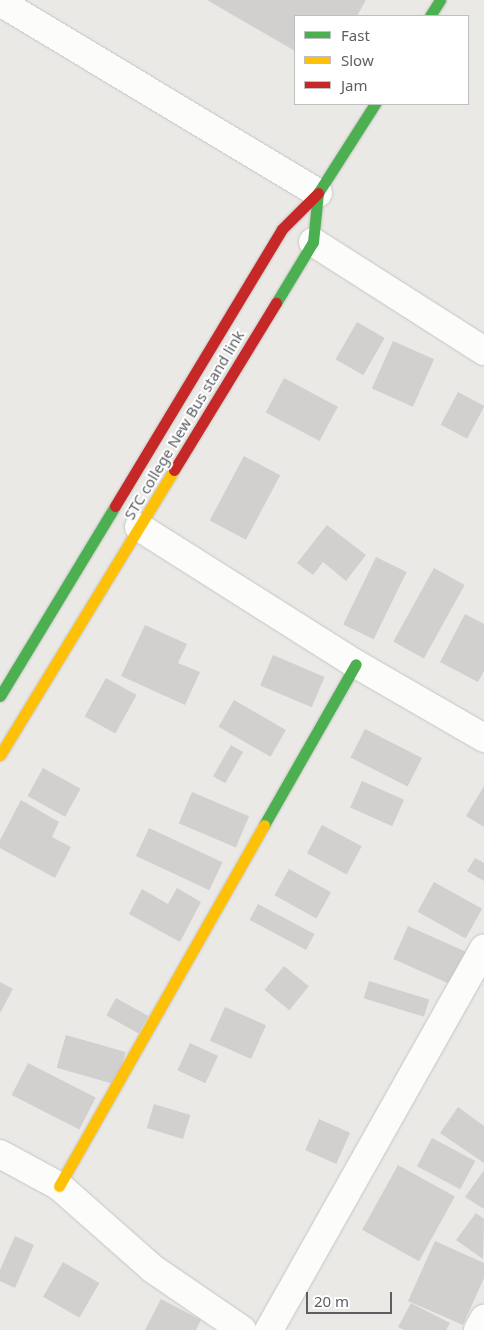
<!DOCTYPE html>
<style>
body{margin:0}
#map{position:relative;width:484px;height:1330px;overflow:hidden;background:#eae9e6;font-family:"Noto Sans",sans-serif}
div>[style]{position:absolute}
.building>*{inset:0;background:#d1d0ce;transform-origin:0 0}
.roads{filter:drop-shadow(0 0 1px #c5c5c5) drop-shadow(0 0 1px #c5c5c5)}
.street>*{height:28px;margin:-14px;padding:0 14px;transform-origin:14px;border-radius:14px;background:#fcfcfb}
.fast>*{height:11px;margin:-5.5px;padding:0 5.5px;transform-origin:5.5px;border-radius:5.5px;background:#4caf50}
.slow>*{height:11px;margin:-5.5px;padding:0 5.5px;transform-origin:5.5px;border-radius:5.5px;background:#ffc107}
.jam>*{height:11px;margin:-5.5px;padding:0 5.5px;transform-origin:5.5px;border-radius:5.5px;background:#c62828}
span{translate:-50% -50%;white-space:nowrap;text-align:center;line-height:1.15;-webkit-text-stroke:4px #fff;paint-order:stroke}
.street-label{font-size:15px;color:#5c5f62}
.legend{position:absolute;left:294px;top:15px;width:175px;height:90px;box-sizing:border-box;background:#fff;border:1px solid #bebfc0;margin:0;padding:6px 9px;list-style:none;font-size:15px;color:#5c5f62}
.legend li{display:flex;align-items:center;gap:10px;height:25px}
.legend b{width:25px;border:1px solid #bebfc0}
.scale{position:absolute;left:306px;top:1292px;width:86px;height:22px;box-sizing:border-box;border:2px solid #5c5f62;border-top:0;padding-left:6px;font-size:15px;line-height:18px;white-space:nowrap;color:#5c5f62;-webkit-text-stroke:4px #fff;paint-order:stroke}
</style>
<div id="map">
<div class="building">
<div style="clip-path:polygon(207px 0,366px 0,357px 16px,295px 16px,295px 51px)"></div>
<div style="left:357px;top:322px;width:32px;height:43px;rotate:30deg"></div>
<div style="left:393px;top:341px;width:45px;height:52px;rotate:24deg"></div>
<div style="left:284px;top:378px;width:61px;height:39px;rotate:28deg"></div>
<div style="left:458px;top:392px;width:30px;height:37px;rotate:28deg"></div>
<div style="left:244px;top:456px;width:41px;height:73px;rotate:28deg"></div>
<div style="clip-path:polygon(327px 525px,366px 555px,346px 581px,323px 562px,313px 575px,297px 563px)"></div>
<div style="left:376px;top:557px;width:34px;height:75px;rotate:26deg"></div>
<div style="left:434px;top:568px;width:35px;height:84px;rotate:29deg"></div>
<div style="clip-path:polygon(465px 614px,484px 624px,484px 671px,478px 682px,440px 662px)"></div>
<div style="clip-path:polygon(145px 625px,187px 644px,178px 663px,200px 672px,185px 705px,121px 676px)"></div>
<div style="left:273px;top:655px;width:56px;height:33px;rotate:23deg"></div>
<div style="left:106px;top:678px;width:35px;height:44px;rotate:29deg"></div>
<div style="left:234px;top:700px;width:60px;height:31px;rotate:30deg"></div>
<div style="left:365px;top:729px;width:64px;height:32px;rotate:27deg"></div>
<div style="left:231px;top:745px;width:14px;height:36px;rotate:30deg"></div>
<div style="left:43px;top:768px;width:43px;height:32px;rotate:29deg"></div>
<div style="left:362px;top:781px;width:46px;height:29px;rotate:24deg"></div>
<div style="clip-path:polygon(484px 786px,484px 827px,466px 816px)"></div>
<div style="left:192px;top:792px;width:62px;height:34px;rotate:23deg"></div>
<div style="clip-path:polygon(21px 800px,59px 822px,52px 837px,71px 847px,55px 878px,0 848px,0 840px)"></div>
<div style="left:322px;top:825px;width:45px;height:32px;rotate:28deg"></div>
<div style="left:149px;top:828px;width:81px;height:31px;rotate:25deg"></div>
<div style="clip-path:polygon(475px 858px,484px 863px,484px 881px,467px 871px)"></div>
<div style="left:289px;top:869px;width:48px;height:30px;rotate:29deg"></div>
<div style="left:434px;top:882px;width:55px;height:34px;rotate:29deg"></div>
<div style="clip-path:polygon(177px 888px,201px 902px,180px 942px,129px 914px,142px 889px,168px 904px)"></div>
<div style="left:258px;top:904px;width:64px;height:18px;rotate:28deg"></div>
<div style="left:408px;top:926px;width:69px;height:36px;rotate:24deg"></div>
<div style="left:284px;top:966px;width:32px;height:31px;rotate:39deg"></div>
<div style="left:369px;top:981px;width:63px;height:18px;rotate:17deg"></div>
<div style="clip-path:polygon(0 982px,13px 989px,0 1013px)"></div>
<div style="left:116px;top:998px;width:37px;height:20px;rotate:29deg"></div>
<div style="left:225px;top:1007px;width:45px;height:37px;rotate:24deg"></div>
<div style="left:66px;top:1035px;width:62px;height:34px;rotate:16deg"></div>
<div style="left:190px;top:1043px;width:31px;height:30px;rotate:25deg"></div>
<div style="left:28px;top:1063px;width:76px;height:36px;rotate:27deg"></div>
<div style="left:154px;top:1104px;width:38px;height:25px;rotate:17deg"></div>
<div style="clip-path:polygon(458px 1107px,484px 1126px,484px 1163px,440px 1133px)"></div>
<div style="left:319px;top:1119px;width:34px;height:34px;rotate:24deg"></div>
<div style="left:432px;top:1138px;width:49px;height:32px;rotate:28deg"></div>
<div style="left:398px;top:1165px;width:65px;height:74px;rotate:29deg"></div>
<div style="clip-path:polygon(484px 1170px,484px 1209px,465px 1197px)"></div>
<div style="clip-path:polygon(476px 1213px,484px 1219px,483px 1259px,456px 1240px)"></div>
<div style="clip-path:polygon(15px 1236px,34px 1245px,15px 1288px,0 1281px,0 1270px)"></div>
<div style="clip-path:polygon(435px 1241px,484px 1263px,484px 1278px,463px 1325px,408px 1301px)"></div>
<div style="left:63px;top:1262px;width:42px;height:40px;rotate:30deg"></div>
<div style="clip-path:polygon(161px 1299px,201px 1320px,196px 1330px,145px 1330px)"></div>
<div style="clip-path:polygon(411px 1303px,450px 1323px,446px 1330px,404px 1330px,398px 1327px)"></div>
</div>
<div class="roads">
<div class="street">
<div style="left:0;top:2px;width:371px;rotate:31deg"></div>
<div style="left:313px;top:242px;width:203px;rotate:32.5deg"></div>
<div style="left:139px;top:527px;width:257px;rotate:32.3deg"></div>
<div style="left:356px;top:664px;width:148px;rotate:30deg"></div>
<div style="left:0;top:1154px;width:67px;rotate:28.5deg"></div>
<div style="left:59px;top:1186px;width:125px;rotate:41.4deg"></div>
<div style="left:153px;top:1269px;width:108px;rotate:34.4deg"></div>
<div style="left:269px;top:1330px;width:438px;rotate:-60.6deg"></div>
<div style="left:478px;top:1330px;width:13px;rotate:-61deg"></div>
</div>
<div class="fast">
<div style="left:430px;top:16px;width:19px;rotate:-58deg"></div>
<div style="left:276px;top:303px;width:71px;rotate:-58.8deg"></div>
<div style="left:313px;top:242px;width:49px;rotate:-84.2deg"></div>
<div style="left:318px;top:193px;width:106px;rotate:-57.4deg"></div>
<div style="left:0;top:696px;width:222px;rotate:-58.8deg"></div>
<div style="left:264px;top:825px;width:185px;rotate:-60.3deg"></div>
</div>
<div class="slow">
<div style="left:0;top:755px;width:334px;rotate:-58.6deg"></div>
<div style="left:59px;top:1186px;width:415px;rotate:-60.4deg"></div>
</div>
<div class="jam">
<div style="left:174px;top:470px;width:196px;rotate:-58.6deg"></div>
<div style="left:115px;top:506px;width:323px;rotate:-58.9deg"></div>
<div style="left:282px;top:229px;width:51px;rotate:-45deg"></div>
</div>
</div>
<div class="street-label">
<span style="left:184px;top:425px;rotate:-59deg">STC college New Bus stand link</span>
</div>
<ul class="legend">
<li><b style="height:6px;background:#4caf50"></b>Fast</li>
<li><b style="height:6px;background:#ffc107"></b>Slow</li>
<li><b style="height:6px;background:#c62828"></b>Jam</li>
</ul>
<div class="scale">20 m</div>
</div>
